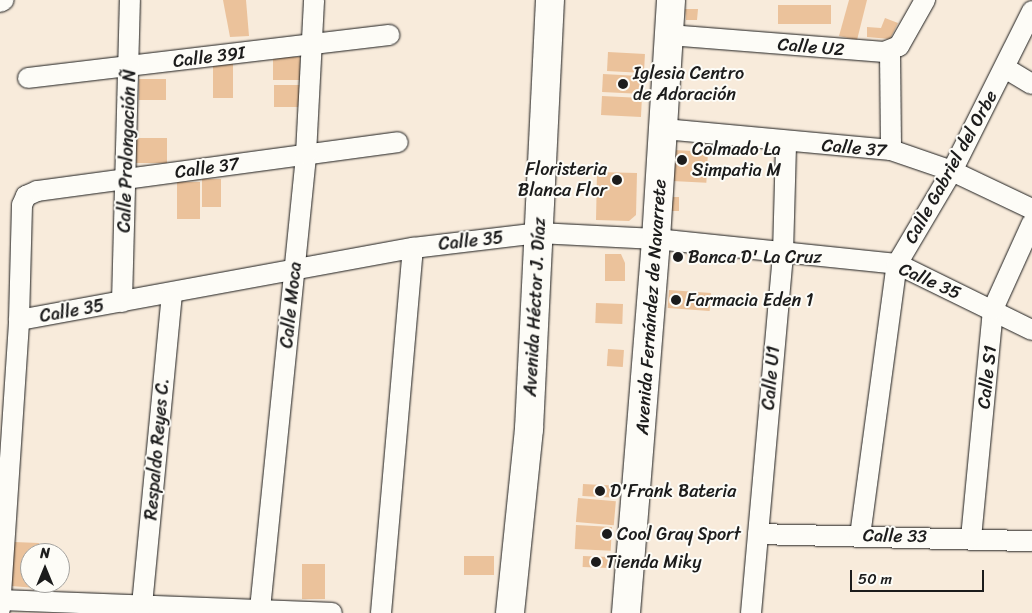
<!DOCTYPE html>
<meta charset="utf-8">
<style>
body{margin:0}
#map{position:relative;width:1032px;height:613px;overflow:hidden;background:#f8ebdb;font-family:Sriracha,sans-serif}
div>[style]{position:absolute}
.building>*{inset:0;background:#ebc29b;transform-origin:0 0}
.roads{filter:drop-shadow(0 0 1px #1c1c1c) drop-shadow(0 0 1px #1c1c1c)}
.street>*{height:20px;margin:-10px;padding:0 10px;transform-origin:10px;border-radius:10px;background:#fdfcf7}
.secondary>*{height:28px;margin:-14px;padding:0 14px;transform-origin:14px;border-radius:14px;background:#fdfcf7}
.dots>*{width:14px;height:14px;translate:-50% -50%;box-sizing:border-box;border:2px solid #fdfcf7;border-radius:50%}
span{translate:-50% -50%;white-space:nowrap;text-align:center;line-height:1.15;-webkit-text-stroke:4px #fdfcf7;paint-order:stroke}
.street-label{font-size:18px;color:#1c1c1c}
.poi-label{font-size:18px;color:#1c1c1c}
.left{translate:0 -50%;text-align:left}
.right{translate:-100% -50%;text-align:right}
.north{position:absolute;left:20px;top:543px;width:50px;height:50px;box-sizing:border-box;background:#fdfcf7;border:1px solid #a3a29f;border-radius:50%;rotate:0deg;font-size:14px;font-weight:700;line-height:20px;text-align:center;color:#1c1c1c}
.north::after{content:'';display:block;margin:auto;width:18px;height:22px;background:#1c1c1c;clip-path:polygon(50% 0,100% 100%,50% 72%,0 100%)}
.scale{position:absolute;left:850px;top:570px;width:134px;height:22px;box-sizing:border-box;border:2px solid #1c1c1c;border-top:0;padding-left:6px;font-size:15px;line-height:18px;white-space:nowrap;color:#1c1c1c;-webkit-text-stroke:4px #fdfcf7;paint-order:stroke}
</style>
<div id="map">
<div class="building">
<div style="clip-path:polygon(223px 0,246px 0,249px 36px,230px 37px)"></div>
<div style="clip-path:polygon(849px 0,867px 0,857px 40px,839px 36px)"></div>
<div style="left:778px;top:5px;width:53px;height:19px"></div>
<div style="clip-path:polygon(685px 9px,698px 9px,697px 20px,686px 20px)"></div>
<div style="clip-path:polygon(885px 18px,898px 23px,890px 39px,867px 37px,867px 27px,881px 28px)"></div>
<div style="left:608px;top:52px;width:37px;height:19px;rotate:3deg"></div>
<div style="left:273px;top:57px;width:27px;height:23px"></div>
<div style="left:213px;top:61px;width:20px;height:37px"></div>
<div style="left:603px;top:74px;width:41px;height:18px;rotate:3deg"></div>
<div style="left:139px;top:79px;width:27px;height:21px"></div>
<div style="left:274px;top:85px;width:26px;height:22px"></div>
<div style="left:602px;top:96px;width:40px;height:19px;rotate:3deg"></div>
<div style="left:167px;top:138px;width:25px;height:31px;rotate:90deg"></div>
<div style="left:674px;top:150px;width:34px;height:31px;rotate:3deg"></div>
<div style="clip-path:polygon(597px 172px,637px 173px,636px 215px,629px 221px,596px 220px)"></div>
<div style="left:202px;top:179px;width:19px;height:28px"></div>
<div style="left:177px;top:182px;width:23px;height:37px"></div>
<div style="left:671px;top:197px;width:8px;height:14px"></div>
<div style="clip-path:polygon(605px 254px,621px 254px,625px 263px,625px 281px,605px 281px)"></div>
<div style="left:669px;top:290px;width:42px;height:18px;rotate:4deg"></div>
<div style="left:596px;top:303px;width:27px;height:20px;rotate:2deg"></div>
<div style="left:608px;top:349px;width:16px;height:17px;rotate:4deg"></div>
<div style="left:583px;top:484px;width:33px;height:12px;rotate:3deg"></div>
<div style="left:578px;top:498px;width:38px;height:24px;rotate:5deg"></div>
<div style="left:576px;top:525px;width:36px;height:24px;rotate:3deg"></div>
<div style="clip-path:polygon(14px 542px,39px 543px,38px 553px,30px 553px,30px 583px,36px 583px,36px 588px,11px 586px)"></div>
<div style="left:464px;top:556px;width:30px;height:19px"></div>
<div style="left:583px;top:556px;width:26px;height:11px;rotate:2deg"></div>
<div style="left:302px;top:564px;width:23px;height:35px"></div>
</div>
<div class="roads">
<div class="street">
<div style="left:0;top:2px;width:4px;rotate:-27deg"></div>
<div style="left:669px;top:35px;width:216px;rotate:4.5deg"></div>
<div style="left:884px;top:52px;width:16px;rotate:-22deg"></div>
<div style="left:899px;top:46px;width:53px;rotate:-60.5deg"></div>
<div style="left:890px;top:52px;width:98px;rotate:89.4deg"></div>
<div style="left:1005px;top:68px;width:31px;rotate:31deg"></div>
<div style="left:28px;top:78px;width:364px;rotate:-6.8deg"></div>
<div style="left:664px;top:129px;width:228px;rotate:5.3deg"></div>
<div style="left:891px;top:150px;width:65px;rotate:19deg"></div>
<div style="left:952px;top:171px;width:89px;rotate:25.4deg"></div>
<div style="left:122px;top:302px;width:302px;rotate:-88.5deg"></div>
<div style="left:19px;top:320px;width:401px;rotate:-10.4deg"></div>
<div style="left:413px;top:248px;width:126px;rotate:-6.8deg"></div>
<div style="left:538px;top:233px;width:118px;rotate:2.9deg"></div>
<div style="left:656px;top:239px;width:242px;rotate:5.9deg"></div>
<div style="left:897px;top:264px;width:150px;rotate:26.1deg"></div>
<div style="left:758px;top:534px;width:274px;rotate:1.5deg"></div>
<div style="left:860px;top:536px;width:275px;rotate:-82.3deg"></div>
<div style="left:897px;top:264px;width:108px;rotate:-59.4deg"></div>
<div style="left:952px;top:171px;width:179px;rotate:-63.4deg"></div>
<div style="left:971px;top:538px;width:230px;rotate:-84.5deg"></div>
<div style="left:993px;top:309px;width:94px;rotate:-65.6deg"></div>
<div style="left:0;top:600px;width:332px;rotate:2.2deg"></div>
<div style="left:142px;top:605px;width:313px;rotate:-84.5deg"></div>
<div style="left:0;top:609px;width:290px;rotate:-86.2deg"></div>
<div style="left:19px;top:320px;width:115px;rotate:-88.5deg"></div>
<div style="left:22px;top:205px;width:10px;rotate:-66deg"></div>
<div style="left:26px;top:196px;width:12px;rotate:-24deg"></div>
<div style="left:37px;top:191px;width:364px;rotate:-7.7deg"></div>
<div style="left:260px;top:609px;width:457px;rotate:-84.2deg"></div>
<div style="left:306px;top:154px;width:154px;rotate:-87deg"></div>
<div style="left:381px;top:613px;width:366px;rotate:-85deg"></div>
<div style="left:751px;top:613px;width:361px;rotate:-84.9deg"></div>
<div style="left:783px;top:253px;width:110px;rotate:-88.4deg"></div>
</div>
<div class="secondary">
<div style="left:510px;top:613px;width:185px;rotate:-84.1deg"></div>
<div style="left:529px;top:429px;width:430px;rotate:-87.2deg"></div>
<div style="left:626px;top:613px;width:375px;rotate:-85.4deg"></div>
<div style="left:656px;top:239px;width:239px;rotate:-86.4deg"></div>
</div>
</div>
<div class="dots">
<div style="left:623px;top:84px;background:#1c1c1c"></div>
<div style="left:682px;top:160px;background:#1c1c1c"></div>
<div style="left:617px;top:180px;background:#1c1c1c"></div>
<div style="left:678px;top:257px;background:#1c1c1c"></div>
<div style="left:676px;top:300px;background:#1c1c1c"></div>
<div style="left:600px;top:491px;background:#1c1c1c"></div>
<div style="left:607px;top:534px;background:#1c1c1c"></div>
<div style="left:596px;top:562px;background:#1c1c1c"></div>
</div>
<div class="street-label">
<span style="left:811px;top:47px;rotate:5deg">Calle U2</span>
<span style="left:209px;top:57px;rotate:-7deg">Calle 39I</span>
<span style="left:854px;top:148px;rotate:5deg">Calle 37</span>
<span style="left:127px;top:151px;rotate:-88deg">Calle Prolongación Ñ</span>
<span style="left:951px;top:167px;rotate:-61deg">Calle Gabriel del Orbe</span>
<span style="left:207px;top:168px;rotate:-8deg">Calle 37</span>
<span style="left:471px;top:241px;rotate:-6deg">Calle 35</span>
<span style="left:930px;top:281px;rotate:24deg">Calle 35</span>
<span style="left:291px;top:305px;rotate:-84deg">Calle Moca</span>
<span style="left:535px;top:307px;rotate:-87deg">Avenida Héctor J. Díaz</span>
<span style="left:651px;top:307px;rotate:-86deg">Avenida Fernández de Navarrete</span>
<span style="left:72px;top:311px;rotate:-10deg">Calle 35</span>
<span style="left:987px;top:377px;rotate:-84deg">Calle S1</span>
<span style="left:771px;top:378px;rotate:-85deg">Calle U1</span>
<span style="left:157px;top:449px;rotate:-85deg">Respaldo Reyes C.</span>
<span style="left:895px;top:536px;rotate:1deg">Calle 33</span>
</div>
<div class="poi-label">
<span class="left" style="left:633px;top:84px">Iglesia Centro<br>de Adoración</span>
<span class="left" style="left:692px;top:160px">Colmado La<br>Simpatia M</span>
<span class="right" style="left:607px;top:180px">Floristeria<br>Blanca Flor</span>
<span class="left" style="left:688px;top:257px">Banca D' La Cruz</span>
<span class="left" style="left:686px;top:300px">Farmacia Eden 1</span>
<span class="left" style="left:610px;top:491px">D'Frank Bateria</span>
<span class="left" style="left:617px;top:534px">Cool Gray Sport</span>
<span class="left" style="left:606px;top:562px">Tienda Miky</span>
</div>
<div class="north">N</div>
<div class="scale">50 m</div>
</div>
